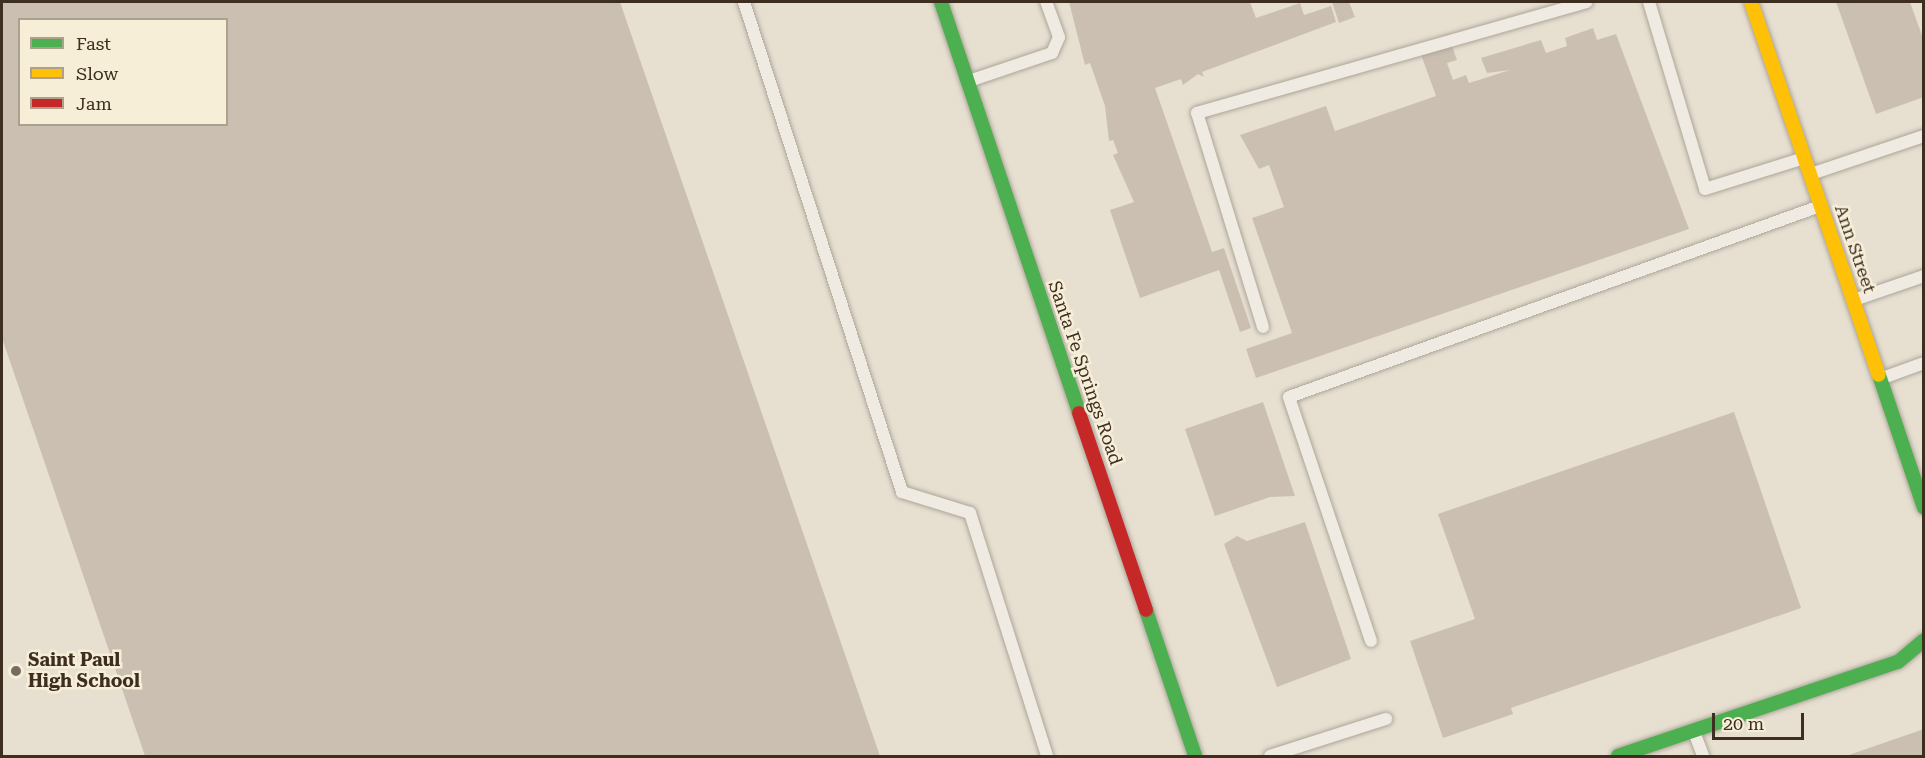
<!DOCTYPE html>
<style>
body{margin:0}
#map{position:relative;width:1925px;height:758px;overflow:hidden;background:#e7e0d1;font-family:"Roboto Serif",serif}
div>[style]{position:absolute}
.building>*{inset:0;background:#cbbfb2}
.roads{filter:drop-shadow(0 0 2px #ada599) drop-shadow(0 0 2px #ada599)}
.lane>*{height:12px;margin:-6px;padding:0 6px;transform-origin:6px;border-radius:6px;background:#efebe3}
.fast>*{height:14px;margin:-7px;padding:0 7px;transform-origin:7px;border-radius:7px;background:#4caf50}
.slow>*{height:14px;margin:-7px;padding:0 7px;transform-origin:7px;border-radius:7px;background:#ffc107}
.jam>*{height:14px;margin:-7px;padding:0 7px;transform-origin:7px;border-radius:7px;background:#c62828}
.dots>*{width:16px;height:16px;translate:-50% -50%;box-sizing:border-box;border:3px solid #f7eed8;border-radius:50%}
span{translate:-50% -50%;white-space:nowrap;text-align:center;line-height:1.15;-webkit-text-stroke:5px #f7eed8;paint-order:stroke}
.street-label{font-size:18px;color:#3d2e20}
.poi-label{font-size:18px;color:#3d2e20;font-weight:700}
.left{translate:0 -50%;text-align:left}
.frame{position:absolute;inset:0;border:3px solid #3d2e20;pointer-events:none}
.legend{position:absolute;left:18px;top:18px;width:210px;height:108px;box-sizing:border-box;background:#f7eed8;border:2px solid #ada18e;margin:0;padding:8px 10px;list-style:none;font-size:18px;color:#3d2e20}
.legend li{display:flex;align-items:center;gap:12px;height:30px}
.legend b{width:30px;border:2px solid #ada18e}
.scale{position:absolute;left:1712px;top:713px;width:92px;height:27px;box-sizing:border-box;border:3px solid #3d2e20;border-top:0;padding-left:8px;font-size:18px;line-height:21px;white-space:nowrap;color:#3d2e20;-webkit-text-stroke:4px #f7eed8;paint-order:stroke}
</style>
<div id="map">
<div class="building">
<div style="clip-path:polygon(evenodd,2px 2px,620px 2px,880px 756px,145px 756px,2px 338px,2px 2px,20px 20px,226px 20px,226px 124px,20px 124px,20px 20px)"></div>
<div style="clip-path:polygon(1069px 2px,1250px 2px,1256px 18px,1300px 3px,1304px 15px,1331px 6px,1336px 22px,1202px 72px,1204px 77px,1198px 74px,1183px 85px,1181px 79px,1155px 88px,1212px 252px,1224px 248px,1251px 328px,1240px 332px,1219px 270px,1140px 298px,1110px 210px,1134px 202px,1113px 155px,1118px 153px,1113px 140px,1109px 141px,1105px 106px,1090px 63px,1085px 65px)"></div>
<div style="clip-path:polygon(1332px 2px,1349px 2px,1355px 17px,1339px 23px)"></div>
<div style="clip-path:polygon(1836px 2px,1910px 2px,1924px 41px,1924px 97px,1876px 114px)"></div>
<div style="clip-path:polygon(1593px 28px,1597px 40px,1616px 34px,1689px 229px,1256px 378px,1246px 349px,1292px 333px,1252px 218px,1284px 207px,1269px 165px,1259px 169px,1240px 135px,1326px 106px,1335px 131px,1436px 96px,1420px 52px,1450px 41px,1457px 60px,1447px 63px,1453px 80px,1466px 75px,1469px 83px,1510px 70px,1487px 73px,1481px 58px,1541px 40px,1546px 53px,1567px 46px,1565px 38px)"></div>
<div style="clip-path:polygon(1263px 402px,1295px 496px,1270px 497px,1215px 516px,1185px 429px)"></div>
<div style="clip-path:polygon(1734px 412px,1801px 608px,1511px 708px,1513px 714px,1443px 738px,1410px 641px,1475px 619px,1438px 514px)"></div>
<div style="clip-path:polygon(1305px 522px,1351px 659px,1277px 687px,1224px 544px,1237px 536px,1247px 541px)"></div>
<div style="clip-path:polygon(1924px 729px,1924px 756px,1846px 756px)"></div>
</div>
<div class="roads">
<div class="lane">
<div style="left:744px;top:2px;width:515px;rotate:72.13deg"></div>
<div style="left:902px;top:492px;width:71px;rotate:17.2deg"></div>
<div style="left:970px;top:513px;width:255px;rotate:72.4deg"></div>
<div style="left:1649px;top:2px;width:195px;rotate:73.3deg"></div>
<div style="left:1705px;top:189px;width:104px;rotate:-17.4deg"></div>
<div style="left:969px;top:81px;width:88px;rotate:-18.6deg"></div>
<div style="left:1052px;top:53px;width:17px;rotate:-66deg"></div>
<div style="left:1059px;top:37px;width:37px;rotate:-110deg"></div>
<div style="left:1811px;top:174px;width:119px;rotate:-18.6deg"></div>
<div style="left:1854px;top:300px;width:74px;rotate:-18.9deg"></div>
<div style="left:1263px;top:327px;width:224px;rotate:-107.1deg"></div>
<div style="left:1197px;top:113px;width:405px;rotate:-15.9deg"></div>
<div style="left:1880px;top:379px;width:47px;rotate:-20deg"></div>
<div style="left:1371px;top:641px;width:257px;rotate:-108.6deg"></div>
<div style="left:1289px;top:397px;width:564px;rotate:-19.78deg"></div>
<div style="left:1694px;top:732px;width:26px;rotate:69deg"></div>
<div style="left:1270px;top:756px;width:122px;rotate:-17.7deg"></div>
</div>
<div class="fast">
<div style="left:941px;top:2px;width:434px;rotate:71.4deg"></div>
<div style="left:1879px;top:375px;width:140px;rotate:71.3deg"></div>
<div style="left:1146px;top:610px;width:154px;rotate:71.4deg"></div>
<div style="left:1618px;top:756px;width:295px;rotate:-18.6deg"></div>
<div style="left:1898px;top:662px;width:34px;rotate:-40deg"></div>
</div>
<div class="slow">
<div style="left:1751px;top:2px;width:394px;rotate:71.1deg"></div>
</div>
<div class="jam">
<div style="left:1079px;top:413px;width:208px;rotate:71.2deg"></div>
</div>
</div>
<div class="dots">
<div style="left:16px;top:671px;background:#786c5e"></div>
</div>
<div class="street-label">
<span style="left:1855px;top:249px;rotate:71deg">Ann Street</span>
<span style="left:1085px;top:373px;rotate:71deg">Santa Fe Springs Road</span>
</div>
<div class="poi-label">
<span class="left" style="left:28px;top:671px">Saint Paul<br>High School</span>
</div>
<div class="frame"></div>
<ul class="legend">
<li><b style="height:8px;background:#4caf50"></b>Fast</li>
<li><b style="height:8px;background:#ffc107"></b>Slow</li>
<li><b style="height:8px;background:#c62828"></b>Jam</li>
</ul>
<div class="scale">20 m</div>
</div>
